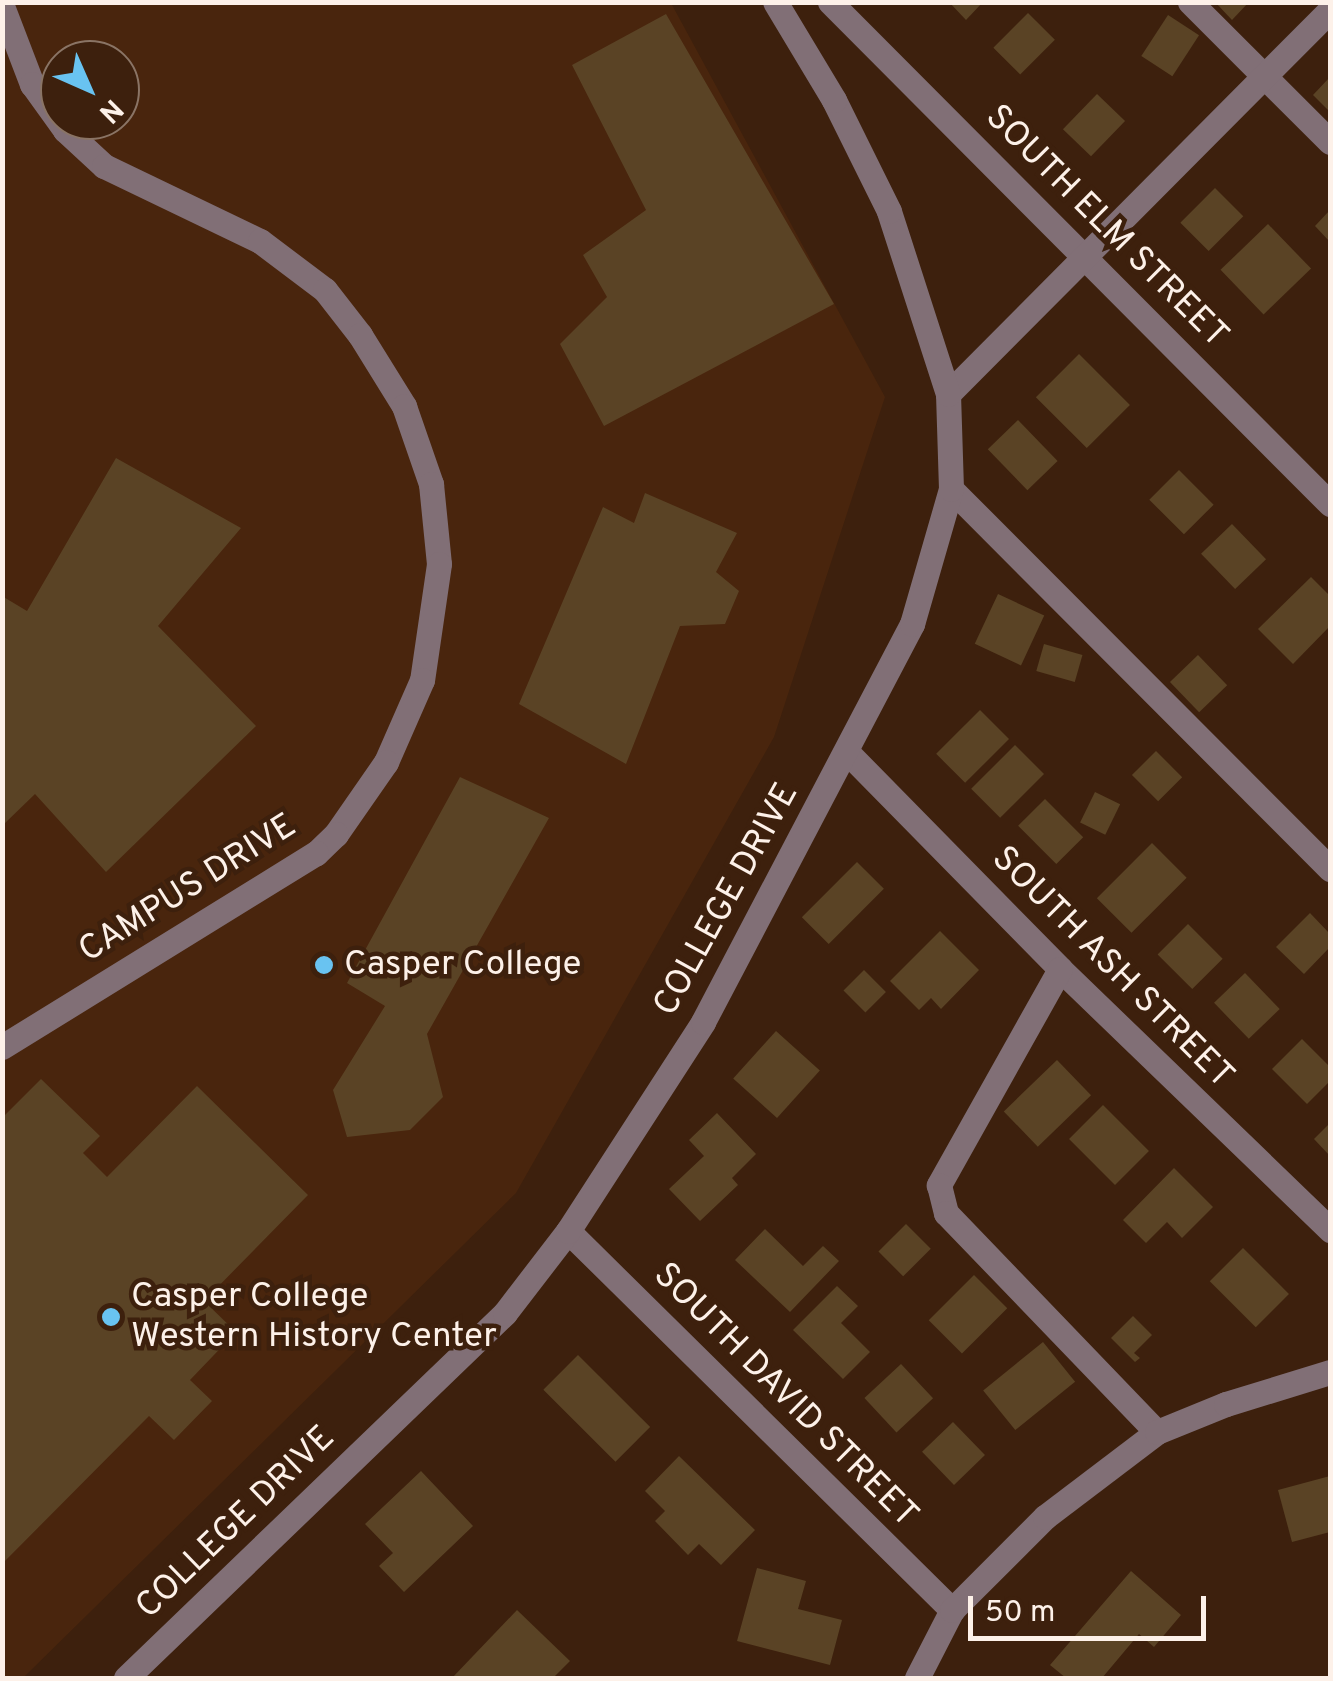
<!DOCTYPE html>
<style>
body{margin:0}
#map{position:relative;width:1333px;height:1681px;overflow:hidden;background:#3d200d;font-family:Overpass,sans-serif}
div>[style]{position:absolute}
.built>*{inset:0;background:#49250d}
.building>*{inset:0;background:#5a4325;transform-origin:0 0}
.minor>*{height:25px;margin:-12.5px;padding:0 12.5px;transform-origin:12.5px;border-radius:12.5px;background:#816f76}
.dots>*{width:28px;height:28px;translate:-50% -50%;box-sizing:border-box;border:5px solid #3d200d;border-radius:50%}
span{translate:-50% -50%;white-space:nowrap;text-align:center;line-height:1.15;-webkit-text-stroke:9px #3d200d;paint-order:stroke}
.street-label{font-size:35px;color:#fdf1e9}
.poi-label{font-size:35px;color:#fdf1e9}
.left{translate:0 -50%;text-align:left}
.frame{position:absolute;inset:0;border:5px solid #fdf1e9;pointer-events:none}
.north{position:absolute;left:40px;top:40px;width:100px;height:100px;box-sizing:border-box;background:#3d200d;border:2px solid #8a7465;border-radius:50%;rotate:135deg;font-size:28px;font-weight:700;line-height:40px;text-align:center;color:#fdf1e9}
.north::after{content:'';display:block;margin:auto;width:35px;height:45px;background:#69c3f1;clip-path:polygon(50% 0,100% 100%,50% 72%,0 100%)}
.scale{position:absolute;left:968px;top:1596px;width:238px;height:45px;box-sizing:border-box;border:5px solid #fdf1e9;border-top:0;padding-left:12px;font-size:30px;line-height:35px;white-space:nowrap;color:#fdf1e9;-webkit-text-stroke:8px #3d200d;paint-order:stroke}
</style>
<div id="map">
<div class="built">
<div style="clip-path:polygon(evenodd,3px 3px,671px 3px,885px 397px,774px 737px,516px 1193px,23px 1678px,3px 1678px,3px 3px,60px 60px,120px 60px,120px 120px,60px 120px,60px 60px)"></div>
</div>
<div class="building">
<div style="clip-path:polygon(949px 2px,983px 2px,966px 20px)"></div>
<div style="clip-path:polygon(1215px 2px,1249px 2px,1232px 20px)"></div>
<div style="left:1028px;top:13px;width:38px;height:49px;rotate:45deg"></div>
<div style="clip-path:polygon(666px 14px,834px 304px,604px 426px,560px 344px,607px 297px,583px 255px,646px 210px,572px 65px)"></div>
<div style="left:1168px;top:15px;width:37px;height:49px;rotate:33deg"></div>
<div style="clip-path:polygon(1330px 77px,1330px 112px,1313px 95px)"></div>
<div style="left:1097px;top:94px;width:39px;height:49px;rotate:44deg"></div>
<div style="left:1215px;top:188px;width:40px;height:49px;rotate:45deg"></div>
<div style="clip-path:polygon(1330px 210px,1330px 242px,1315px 226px)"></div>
<div style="left:1268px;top:224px;width:62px;height:66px;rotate:46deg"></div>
<div style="left:1079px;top:354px;width:72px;height:61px;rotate:45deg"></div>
<div style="left:1018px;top:420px;width:57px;height:42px;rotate:46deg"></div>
<div style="clip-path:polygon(116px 458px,241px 528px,158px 626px,256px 726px,106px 872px,35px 794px,2px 826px,2px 596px,27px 611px)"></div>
<div style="left:1179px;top:470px;width:49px;height:42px;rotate:45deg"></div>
<div style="clip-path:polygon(645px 493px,737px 533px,716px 572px,739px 591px,725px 624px,680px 626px,626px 764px,519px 704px,603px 507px,634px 523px)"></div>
<div style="left:1232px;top:524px;width:49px;height:43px;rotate:46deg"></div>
<div style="clip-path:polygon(1311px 577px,1330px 596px,1330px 626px,1293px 664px,1258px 629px)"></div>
<div style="left:998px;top:594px;width:51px;height:55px;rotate:25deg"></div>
<div style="left:1044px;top:644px;width:40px;height:28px;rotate:16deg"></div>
<div style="left:1198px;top:655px;width:42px;height:39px;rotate:46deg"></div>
<div style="left:980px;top:710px;width:41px;height:62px;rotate:45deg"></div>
<div style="left:1015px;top:745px;width:41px;height:62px;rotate:45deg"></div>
<div style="left:1156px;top:751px;width:37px;height:34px;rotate:45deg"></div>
<div style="clip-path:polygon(460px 777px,549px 818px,427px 1034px,443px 1097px,410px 1130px,347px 1137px,333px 1090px,385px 1006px,347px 983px)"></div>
<div style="left:1095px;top:792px;width:28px;height:34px;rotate:26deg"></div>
<div style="left:1045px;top:799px;width:54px;height:38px;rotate:45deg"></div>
<div style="left:1152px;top:843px;width:49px;height:78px;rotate:45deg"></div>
<div style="left:857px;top:862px;width:38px;height:78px;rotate:45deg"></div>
<div style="clip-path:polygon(1310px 913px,1330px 934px,1330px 947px,1304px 974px,1276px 947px)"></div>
<div style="left:1188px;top:924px;width:49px;height:43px;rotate:45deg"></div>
<div style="clip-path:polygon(940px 931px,979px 970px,941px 1009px,931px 998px,919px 1010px,890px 981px)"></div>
<div style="left:864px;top:970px;width:31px;height:29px;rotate:45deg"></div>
<div style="left:1245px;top:973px;width:50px;height:43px;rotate:46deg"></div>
<div style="left:776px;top:1031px;width:59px;height:64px;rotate:42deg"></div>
<div style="clip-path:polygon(1302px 1039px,1330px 1067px,1330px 1081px,1307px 1104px,1272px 1069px)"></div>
<div style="left:1057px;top:1060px;width:49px;height:74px;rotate:46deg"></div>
<div style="clip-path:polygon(41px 1079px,100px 1136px,83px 1153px,107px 1177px,197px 1086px,308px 1195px,204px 1301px,236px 1332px,190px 1380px,212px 1401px,174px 1440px,149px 1416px,2px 1564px,2px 1118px)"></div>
<div style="left:1103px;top:1105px;width:65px;height:48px;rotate:45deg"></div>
<div style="clip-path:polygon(717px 1113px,756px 1154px,732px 1178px,738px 1185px,700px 1221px,669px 1189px,704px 1156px,689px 1140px)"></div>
<div style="clip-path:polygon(1330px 1123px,1330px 1156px,1314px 1139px)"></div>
<div style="clip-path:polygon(1174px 1168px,1213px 1207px,1182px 1238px,1167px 1222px,1146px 1243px,1123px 1220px)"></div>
<div style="left:906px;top:1224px;width:35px;height:39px;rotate:45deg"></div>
<div style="clip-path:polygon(765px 1229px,803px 1266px,823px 1246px,839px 1261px,790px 1312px,735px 1260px)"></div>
<div style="left:1243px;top:1248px;width:65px;height:47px;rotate:45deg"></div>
<div style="left:974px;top:1275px;width:47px;height:64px;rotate:45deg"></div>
<div style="clip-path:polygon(837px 1286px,858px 1306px,841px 1323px,870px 1352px,843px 1379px,793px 1330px)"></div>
<div style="clip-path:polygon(1133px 1316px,1152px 1335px,1134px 1353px,1140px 1358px,1135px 1362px,1111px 1338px)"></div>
<div style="left:1043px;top:1342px;width:51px;height:77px;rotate:51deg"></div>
<div style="left:578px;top:1355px;width:102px;height:49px;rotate:45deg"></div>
<div style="left:901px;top:1364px;width:47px;height:50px;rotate:47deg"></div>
<div style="left:953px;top:1422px;width:46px;height:43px;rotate:46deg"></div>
<div style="clip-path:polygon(679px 1456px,755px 1530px,721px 1565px,699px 1544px,688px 1555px,655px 1521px,665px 1511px,645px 1491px)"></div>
<div style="clip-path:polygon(421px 1471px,473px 1526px,404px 1592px,379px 1566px,393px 1553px,365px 1524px)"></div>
<div style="clip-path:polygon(1330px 1476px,1330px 1532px,1292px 1542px,1278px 1490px)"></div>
<div style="clip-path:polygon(757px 1568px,806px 1581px,798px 1609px,842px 1620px,830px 1665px,737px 1641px)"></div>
<div style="clip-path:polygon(1131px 1571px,1181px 1615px,1154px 1647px,1139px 1634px,1102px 1678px,1066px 1678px,1050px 1665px)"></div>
<div style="clip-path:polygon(517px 1610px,570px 1661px,553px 1678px,452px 1678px)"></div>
</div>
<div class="minor">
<div style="left:830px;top:2px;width:709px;rotate:45.11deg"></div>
<div style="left:1190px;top:2px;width:198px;rotate:45deg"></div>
<div style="left:2px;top:6px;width:84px;rotate:69deg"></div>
<div style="left:32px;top:84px;width:57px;rotate:54.3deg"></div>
<div style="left:65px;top:130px;width:53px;rotate:42.7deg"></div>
<div style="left:104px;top:166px;width:173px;rotate:25.7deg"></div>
<div style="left:260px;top:241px;width:81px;rotate:37deg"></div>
<div style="left:325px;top:290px;width:57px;rotate:52.1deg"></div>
<div style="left:360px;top:335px;width:84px;rotate:58.2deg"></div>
<div style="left:404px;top:406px;width:83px;rotate:70.9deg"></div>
<div style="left:431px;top:484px;width:80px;rotate:84.3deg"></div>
<div style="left:439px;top:564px;width:117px;rotate:98.3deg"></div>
<div style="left:422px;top:680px;width:90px;rotate:113.7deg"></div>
<div style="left:386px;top:762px;width:88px;rotate:124.8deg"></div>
<div style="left:336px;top:834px;width:28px;rotate:136deg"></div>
<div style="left:316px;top:853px;width:369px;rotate:148.3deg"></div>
<div style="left:948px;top:394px;width:542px;rotate:-45.15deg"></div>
<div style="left:951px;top:489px;width:537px;rotate:45.08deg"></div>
<div style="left:847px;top:752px;width:304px;rotate:45.5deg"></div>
<div style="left:1060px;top:969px;width:376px;rotate:44deg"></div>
<div style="left:1060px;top:969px;width:248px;rotate:119.3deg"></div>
<div style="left:939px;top:1185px;width:29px;rotate:76deg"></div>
<div style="left:946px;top:1213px;width:304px;rotate:46.1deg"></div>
<div style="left:568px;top:1231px;width:540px;rotate:44.62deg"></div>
<div style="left:126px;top:1678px;width:526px;rotate:-43.92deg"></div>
<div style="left:505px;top:1313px;width:103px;rotate:-52.5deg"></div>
<div style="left:568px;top:1231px;width:249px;rotate:-57.1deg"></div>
<div style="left:703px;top:1022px;width:450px;rotate:-62.3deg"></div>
<div style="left:912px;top:624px;width:141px;rotate:-73.9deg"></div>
<div style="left:951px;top:489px;width:95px;rotate:-91.8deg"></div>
<div style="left:948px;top:394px;width:192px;rotate:-107.9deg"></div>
<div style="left:889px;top:211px;width:124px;rotate:-116.4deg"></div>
<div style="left:834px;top:100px;width:114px;rotate:-121deg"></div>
<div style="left:917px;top:1678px;width:76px;rotate:-62.8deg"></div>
<div style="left:952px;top:1610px;width:132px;rotate:-45deg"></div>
<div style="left:1045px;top:1517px;width:141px;rotate:-37.2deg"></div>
<div style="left:1157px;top:1432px;width:74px;rotate:-22.1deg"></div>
<div style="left:1226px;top:1404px;width:109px;rotate:-17.1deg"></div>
</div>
<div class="dots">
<div style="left:324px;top:965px;background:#69c3f1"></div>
<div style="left:111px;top:1317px;background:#69c3f1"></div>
</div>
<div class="street-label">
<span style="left:1106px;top:227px;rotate:45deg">SOUTH ELM STREET</span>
<span style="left:188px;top:889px;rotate:-32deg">CAMPUS DRIVE</span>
<span style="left:727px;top:900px;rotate:-61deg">COLLEGE DRIVE</span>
<span style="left:1112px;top:968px;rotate:45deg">SOUTH ASH STREET</span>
<span style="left:785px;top:1396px;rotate:45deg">SOUTH DAVID STREET</span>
<span style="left:236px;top:1523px;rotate:-44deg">COLLEGE DRIVE</span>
</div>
<div class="poi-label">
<span class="left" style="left:344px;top:965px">Casper College</span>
<span class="left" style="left:131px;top:1317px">Casper College<br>Western History Center</span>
</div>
<div class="frame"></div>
<div class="north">N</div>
<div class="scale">50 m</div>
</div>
